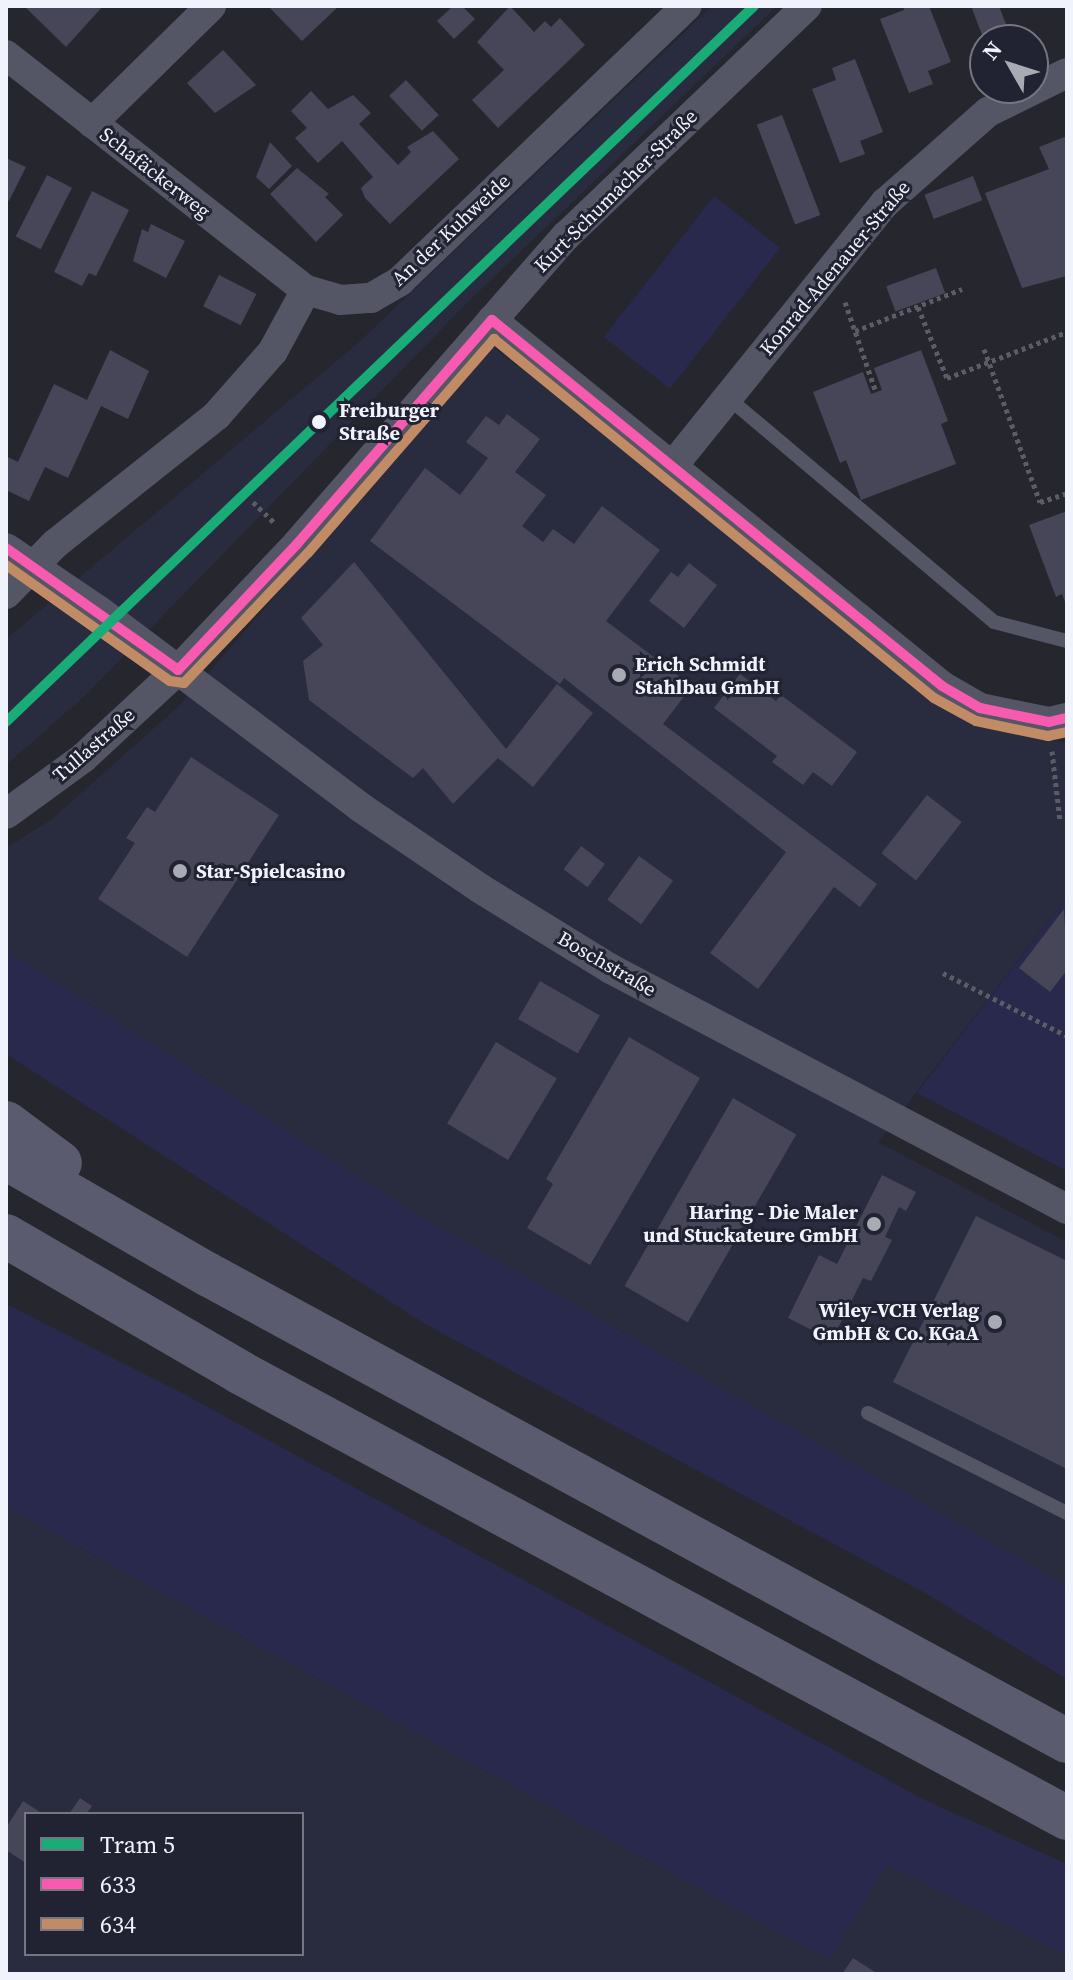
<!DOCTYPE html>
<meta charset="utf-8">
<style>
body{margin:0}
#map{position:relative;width:1073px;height:1980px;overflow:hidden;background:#25262e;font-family:"Source Serif 4",serif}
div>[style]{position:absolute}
.built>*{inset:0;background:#292b3e}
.green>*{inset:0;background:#28294d;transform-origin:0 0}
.building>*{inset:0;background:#464658;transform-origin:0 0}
.path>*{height:5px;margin-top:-2.5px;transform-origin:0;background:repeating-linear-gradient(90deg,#5b5c66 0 4px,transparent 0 8px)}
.service>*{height:14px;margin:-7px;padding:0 7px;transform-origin:7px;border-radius:7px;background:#555665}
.minor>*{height:30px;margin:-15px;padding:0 15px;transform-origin:15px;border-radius:15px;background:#555665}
.motorway>*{height:44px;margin:-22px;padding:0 22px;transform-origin:22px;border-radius:22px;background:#5a5b6e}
.bus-1>*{height:10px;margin:-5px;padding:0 5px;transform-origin:5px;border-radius:5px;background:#f75aaf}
.bus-2>*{height:10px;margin:-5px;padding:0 5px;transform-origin:5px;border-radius:5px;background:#c18c65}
.tram-1>*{height:10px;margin:-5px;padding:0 5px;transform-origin:5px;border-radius:5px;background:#1aac76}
.dots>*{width:22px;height:22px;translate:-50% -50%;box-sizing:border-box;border:4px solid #212332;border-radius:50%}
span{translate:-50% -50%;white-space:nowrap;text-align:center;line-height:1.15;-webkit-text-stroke:6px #212332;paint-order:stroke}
.street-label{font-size:20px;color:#f0f2fc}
.stop-label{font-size:20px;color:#f0f2fc;font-weight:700}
.left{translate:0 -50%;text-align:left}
.poi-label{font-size:20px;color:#f0f2fc;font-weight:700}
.right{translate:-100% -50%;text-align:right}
.frame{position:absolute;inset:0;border:8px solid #f0f2fc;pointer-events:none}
.legend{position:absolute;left:24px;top:1812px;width:280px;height:144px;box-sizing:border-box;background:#212332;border:2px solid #747683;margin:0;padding:10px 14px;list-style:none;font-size:24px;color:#f0f2fc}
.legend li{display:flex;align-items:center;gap:16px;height:40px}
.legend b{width:40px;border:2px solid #747683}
.north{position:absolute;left:969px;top:24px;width:80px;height:80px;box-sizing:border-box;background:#212332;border:2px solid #747683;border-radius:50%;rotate:309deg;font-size:22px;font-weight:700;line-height:32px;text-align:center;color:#f0f2fc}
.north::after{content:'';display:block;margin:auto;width:28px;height:36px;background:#a9abb4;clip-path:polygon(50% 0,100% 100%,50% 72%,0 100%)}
</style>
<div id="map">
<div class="built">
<div style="clip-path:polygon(712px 6px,777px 6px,467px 303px,85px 696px,6px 765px,6px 639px,359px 342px)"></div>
<div style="clip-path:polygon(493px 347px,963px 708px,1003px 732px,1067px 743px,1067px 897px,878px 1142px,1067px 1242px,1067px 1586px,414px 1213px,6px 950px,6px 848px,52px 819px,181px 704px)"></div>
<div style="clip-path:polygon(evenodd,6px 1507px,829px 1960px,887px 1864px,1067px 1956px,1067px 1974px,6px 1974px,6px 1507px,26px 1814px,302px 1814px,302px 1954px,26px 1954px,26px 1814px)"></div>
</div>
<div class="green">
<div style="left:714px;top:196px;width:84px;height:179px;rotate:38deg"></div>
<div style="clip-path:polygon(1067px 897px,1067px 1171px,917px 1093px)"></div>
<div style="clip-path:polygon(6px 950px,414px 1213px,1067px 1586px,1067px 1679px,927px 1594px,425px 1324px,6px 1054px)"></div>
<div style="clip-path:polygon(6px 1304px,184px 1394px,923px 1799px,1067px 1864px,1067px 1956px,887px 1864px,829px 1960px,6px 1507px)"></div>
</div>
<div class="building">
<div style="clip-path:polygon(24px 6px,103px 6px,66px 47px)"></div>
<div style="clip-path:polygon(268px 6px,339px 6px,302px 41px)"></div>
<div style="clip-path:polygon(453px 6px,462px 6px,475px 19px,454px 39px,437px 21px)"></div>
<div style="clip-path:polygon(510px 6px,534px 32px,545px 21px,551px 27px,560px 18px,585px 45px,498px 128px,472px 100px,504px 70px,477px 42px)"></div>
<div style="clip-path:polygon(903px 6px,929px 6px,951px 62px,928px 71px,933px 84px,909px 93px,880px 19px,904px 10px)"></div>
<div style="clip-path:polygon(971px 6px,999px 6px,1012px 40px,984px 40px)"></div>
<div style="clip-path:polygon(223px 50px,256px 85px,215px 113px,187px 83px)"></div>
<div style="clip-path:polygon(855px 59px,883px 132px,860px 141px,865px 154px,840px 163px,812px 89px,836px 80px,832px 68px)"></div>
<div style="left:406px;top:80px;width:48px;height:23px;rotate:47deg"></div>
<div style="clip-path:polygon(311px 91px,328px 109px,353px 95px,371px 113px,359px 124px,398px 165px,411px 152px,407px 147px,433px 131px,459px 159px,390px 224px,365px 198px,361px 188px,373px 177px,342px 141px,318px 163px,295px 138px,307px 128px,291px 111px)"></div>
<div style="left:782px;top:115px;width:107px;height:27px;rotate:69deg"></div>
<div style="clip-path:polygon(1067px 136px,1067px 276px,1022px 288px,985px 193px,1049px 169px,1039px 147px)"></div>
<div style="clip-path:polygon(270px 142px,292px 166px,269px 189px,256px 177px)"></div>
<div style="clip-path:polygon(6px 158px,26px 167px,9px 201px,6px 199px)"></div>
<div style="clip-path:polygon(297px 168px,329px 194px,325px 197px,343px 215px,316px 242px,270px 194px)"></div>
<div style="left:47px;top:175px;width:28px;height:69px;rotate:27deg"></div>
<div style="left:973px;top:176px;width:26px;height:52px;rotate:69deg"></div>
<div style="clip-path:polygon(92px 191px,129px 210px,96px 276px,89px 273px,82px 286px,54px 272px)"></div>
<div style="clip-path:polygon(151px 224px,185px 241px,166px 278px,133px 261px,142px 229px,148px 232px)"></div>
<div style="left:936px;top:268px;width:27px;height:53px;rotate:70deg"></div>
<div style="left:219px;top:275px;width:42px;height:35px;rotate:27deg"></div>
<div style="clip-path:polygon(110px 350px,149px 371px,128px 419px,101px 406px,68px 478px,45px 467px,29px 501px,6px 490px,6px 456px,18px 462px,54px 384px,87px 400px)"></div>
<div style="clip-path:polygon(921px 350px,948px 421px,941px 424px,956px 464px,861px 500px,846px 460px,840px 463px,813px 392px,863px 372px,871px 394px,882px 390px,874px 368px)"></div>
<div style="clip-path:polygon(507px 414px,540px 439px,515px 472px,546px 495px,522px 526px,543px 542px,553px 529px,574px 544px,602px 506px,660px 550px,606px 621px,692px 686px,663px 724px,877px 884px,860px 907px,834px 887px,758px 989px,710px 953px,786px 852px,564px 678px,560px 684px,370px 541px,425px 468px,460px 495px,488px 458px,466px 442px,486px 416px,499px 425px)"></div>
<div style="clip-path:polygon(1067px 511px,1067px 607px,1062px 594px,1056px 597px,1029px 525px)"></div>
<div style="clip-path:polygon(354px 562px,506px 749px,557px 684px,593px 713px,533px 787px,498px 758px,453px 804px,423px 768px,413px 778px,309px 700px,303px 661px,323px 645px,301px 618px)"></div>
<div style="clip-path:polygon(689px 563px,717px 585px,684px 628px,649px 601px,671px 572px,678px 577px)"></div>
<div style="clip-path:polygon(740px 674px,776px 701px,781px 695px,857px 752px,832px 786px,813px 772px,803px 785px,772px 762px,777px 756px,714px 708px)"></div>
<div style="clip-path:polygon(191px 757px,279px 815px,187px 957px,98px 899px,135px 843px,126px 838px,147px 807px,155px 812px)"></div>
<div style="left:927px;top:795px;width:44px;height:74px;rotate:38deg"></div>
<div style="left:581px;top:846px;width:30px;height:29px;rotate:37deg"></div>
<div style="left:639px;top:856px;width:42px;height:54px;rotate:36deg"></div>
<div style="clip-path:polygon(1064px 909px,1067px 970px,1050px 992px,1019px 968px)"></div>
<div style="left:540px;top:981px;width:69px;height:44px;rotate:30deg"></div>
<div style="clip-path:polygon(629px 1037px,700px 1078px,590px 1265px,527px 1228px,553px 1184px,546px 1179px)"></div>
<div style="left:496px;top:1042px;width:71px;height:95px;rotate:31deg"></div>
<div style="left:733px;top:1098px;width:73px;height:217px;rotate:30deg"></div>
<div style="clip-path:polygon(882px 1175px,916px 1192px,906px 1211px,899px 1207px,885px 1237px,892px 1240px,871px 1281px,863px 1278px,832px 1340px,788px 1318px,819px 1255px,837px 1264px)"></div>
<div style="clip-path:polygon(976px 1216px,1067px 1261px,1065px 1468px,893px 1382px)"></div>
<div style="clip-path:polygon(80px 1798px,92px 1806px,86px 1814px,69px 1814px)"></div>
<div style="clip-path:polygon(23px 1801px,43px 1814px,26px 1814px,26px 1863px,6px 1850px,6px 1828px)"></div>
<div style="clip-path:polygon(853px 1958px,878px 1974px,842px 1974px)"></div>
</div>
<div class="path">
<div style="left:845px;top:302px;width:95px;rotate:71deg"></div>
<div style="left:918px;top:307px;width:77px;rotate:67.8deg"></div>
<div style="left:947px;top:378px;width:129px;rotate:-21deg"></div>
<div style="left:855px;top:331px;width:115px;rotate:-21.4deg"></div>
<div style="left:984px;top:349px;width:163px;rotate:69.9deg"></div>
<div style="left:1040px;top:502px;width:28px;rotate:-18deg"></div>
<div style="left:253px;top:502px;width:30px;rotate:44deg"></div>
<div style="left:1052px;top:751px;width:70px;rotate:83.5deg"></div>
<div style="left:943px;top:973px;width:139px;rotate:26.9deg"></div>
</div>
<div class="service">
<div style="left:727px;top:397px;width:349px;rotate:40.1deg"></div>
<div style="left:994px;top:622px;width:75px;rotate:14.6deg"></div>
<div style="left:868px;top:1413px;width:223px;rotate:26.7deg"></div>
</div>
<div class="minor">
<div style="left:6px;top:55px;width:381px;rotate:38.1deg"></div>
<div style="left:306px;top:290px;width:35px;rotate:16deg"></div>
<div style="left:340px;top:300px;width:31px;rotate:-4deg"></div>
<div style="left:371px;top:298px;width:34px;rotate:-30deg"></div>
<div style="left:400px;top:281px;width:397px;rotate:-43.8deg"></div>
<div style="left:92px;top:123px;width:167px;rotate:-44.5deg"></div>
<div style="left:492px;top:320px;width:580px;rotate:39.12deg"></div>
<div style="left:942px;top:686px;width:44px;rotate:30.1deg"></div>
<div style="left:980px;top:708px;width:70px;rotate:11.5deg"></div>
<div style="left:1049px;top:722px;width:18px;rotate:-13deg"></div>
<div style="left:671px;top:468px;width:341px;rotate:-51.1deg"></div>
<div style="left:885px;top:203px;width:137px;rotate:-41.5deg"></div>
<div style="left:988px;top:112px;width:88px;rotate:-26.3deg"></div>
<div style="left:6px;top:548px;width:111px;rotate:34deg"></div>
<div style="left:98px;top:610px;width:328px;rotate:36.9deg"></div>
<div style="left:360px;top:807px;width:146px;rotate:34.1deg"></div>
<div style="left:481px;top:889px;width:153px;rotate:31.6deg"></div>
<div style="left:611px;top:969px;width:515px;rotate:27.76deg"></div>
<div style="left:6px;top:594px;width:70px;rotate:-45.6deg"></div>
<div style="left:55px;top:544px;width:207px;rotate:-38.5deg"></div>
<div style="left:217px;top:415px;width:85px;rotate:-48.8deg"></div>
<div style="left:273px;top:351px;width:69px;rotate:-61.6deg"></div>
<div style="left:6px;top:814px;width:95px;rotate:-36deg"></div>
<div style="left:83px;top:758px;width:129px;rotate:-42.8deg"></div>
<div style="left:178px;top:670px;width:173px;rotate:-46.6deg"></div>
<div style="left:297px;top:544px;width:409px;rotate:-48.9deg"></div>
<div style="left:566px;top:236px;width:333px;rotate:-43.7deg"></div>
</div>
<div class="motorway">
<div style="left:6px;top:1123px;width:67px;rotate:36.5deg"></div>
<div style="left:6px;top:1158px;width:234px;rotate:30deg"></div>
<div style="left:209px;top:1275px;width:976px;rotate:28.51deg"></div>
<div style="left:6px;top:1236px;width:272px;rotate:30.2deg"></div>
<div style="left:241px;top:1373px;width:938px;rotate:28.31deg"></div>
</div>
<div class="bus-1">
<div style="left:6px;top:548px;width:211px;rotate:35.3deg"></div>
<div style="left:178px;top:670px;width:173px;rotate:-46.6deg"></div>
<div style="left:297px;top:544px;width:297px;rotate:-49deg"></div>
<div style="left:492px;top:320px;width:580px;rotate:39.12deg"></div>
<div style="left:942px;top:686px;width:44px;rotate:30.1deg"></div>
<div style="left:980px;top:708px;width:70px;rotate:11.5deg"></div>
<div style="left:1049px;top:722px;width:18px;rotate:-13deg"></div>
</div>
<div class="bus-2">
<div style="left:6px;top:565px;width:201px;rotate:35.3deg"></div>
<div style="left:170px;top:681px;width:14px;rotate:8deg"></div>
<div style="left:184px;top:683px;width:180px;rotate:-46.4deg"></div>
<div style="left:308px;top:553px;width:284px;rotate:-49deg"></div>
<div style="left:494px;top:339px;width:568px;rotate:39.21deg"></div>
<div style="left:934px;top:698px;width:48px;rotate:28.7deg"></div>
<div style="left:976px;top:721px;width:74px;rotate:11.8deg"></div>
<div style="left:1048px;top:736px;width:19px;rotate:-12deg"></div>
</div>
<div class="tram-1">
<div style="left:6px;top:722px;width:1035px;rotate:-43.75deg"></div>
</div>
<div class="dots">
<div style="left:319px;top:422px;background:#f0f2fc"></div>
<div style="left:619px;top:675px;background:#a9abb4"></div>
<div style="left:180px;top:871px;background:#a9abb4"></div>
<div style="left:874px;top:1224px;background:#a9abb4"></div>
<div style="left:995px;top:1322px;background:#a9abb4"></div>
</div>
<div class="street-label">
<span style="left:155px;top:173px;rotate:38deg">Schafäckerweg</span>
<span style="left:616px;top:191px;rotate:-45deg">Kurt-Schumacher-Straße</span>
<span style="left:451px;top:230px;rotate:-43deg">An der Kuhweide</span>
<span style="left:835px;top:268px;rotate:-50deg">Konrad-Adenauer-Straße</span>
<span style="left:94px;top:745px;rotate:-41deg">Tullastraße</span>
<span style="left:607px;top:964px;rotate:30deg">Boschstraße</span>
</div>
<div class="stop-label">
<span class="left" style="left:339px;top:422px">Freiburger<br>Straße</span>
</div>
<div class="poi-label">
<span class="left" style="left:635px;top:676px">Erich Schmidt<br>Stahlbau GmbH</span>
<span class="left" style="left:196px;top:871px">Star-Spielcasino</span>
<span class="right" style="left:858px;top:1224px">Haring - Die Maler<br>und Stuckateure GmbH</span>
<span class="right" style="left:979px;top:1322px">Wiley-VCH Verlag<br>GmbH &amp; Co. KGaA</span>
</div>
<div class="frame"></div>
<ul class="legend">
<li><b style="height:10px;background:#1aac76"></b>Tram 5</li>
<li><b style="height:10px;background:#f75aaf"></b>633</li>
<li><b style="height:10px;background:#c18c65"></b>634</li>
</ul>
<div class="north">N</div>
</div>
